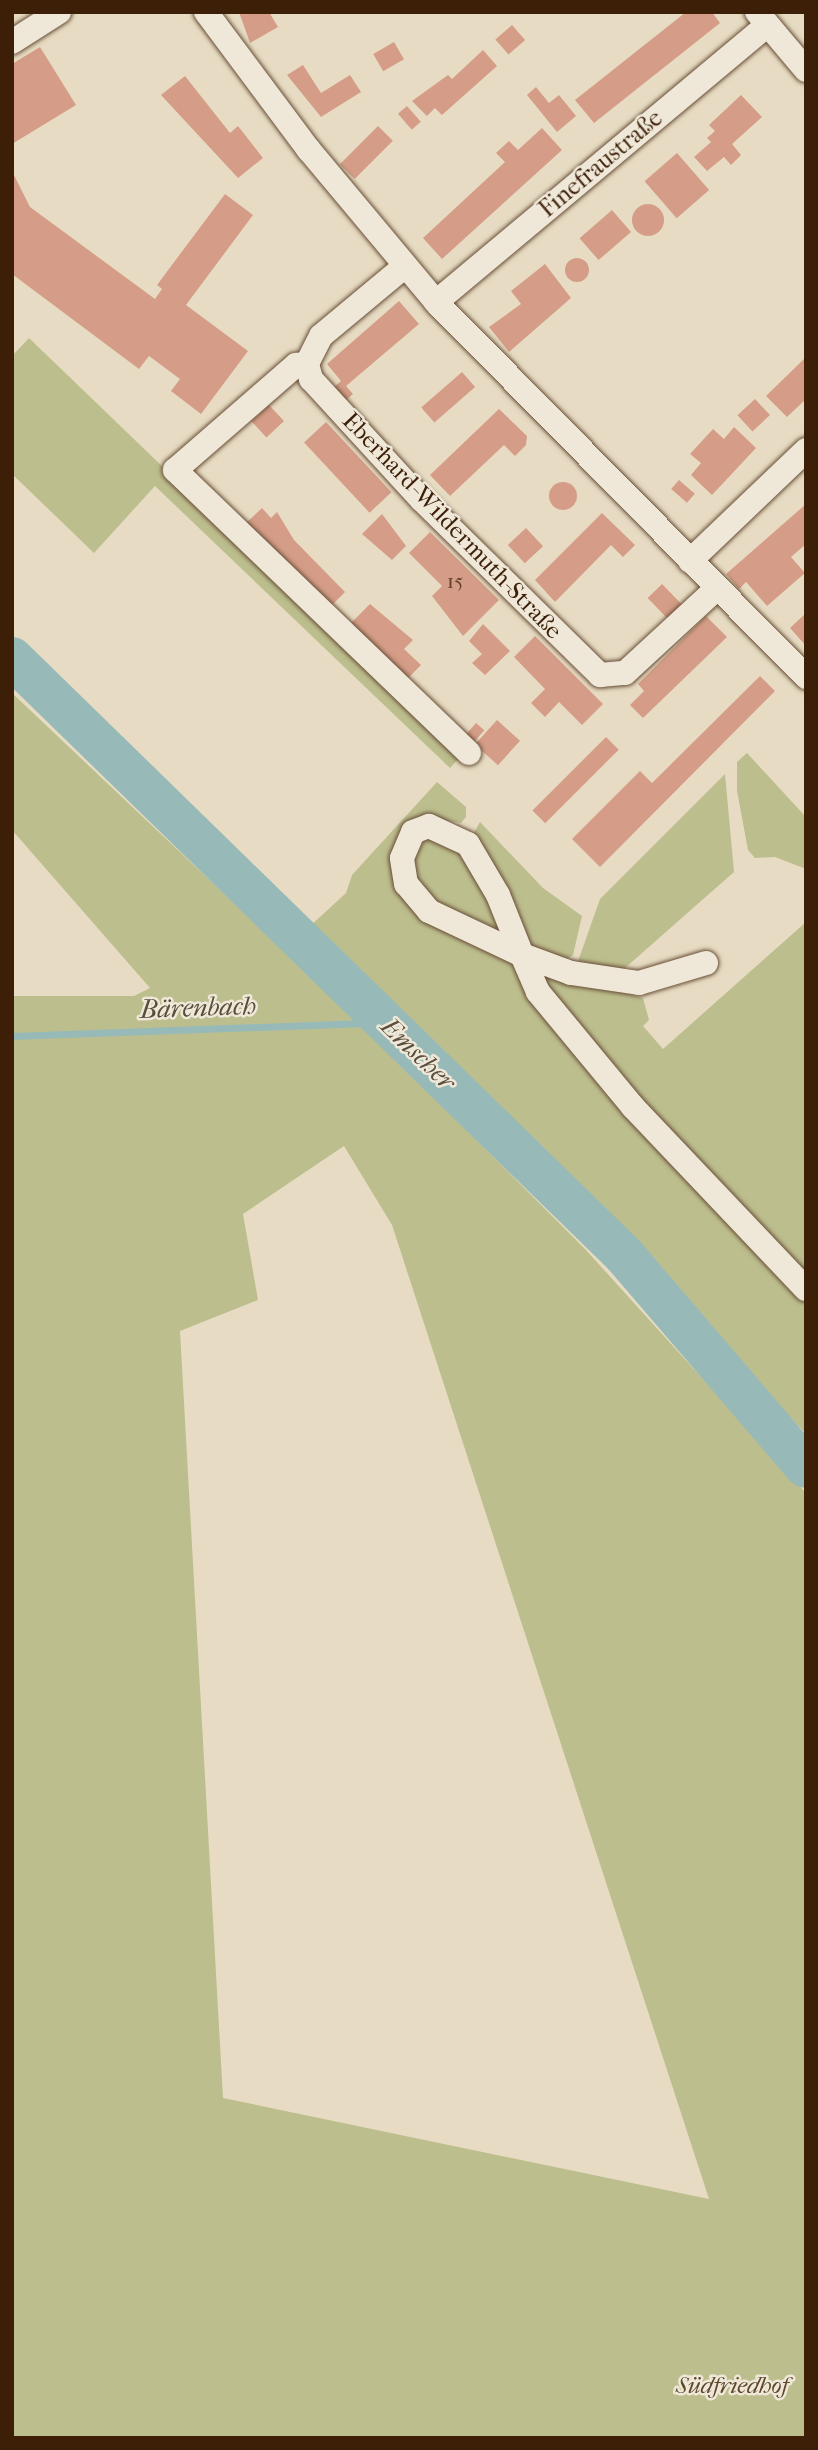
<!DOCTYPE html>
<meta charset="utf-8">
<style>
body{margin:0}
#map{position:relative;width:818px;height:2450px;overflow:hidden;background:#e7dcc3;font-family:"IM FELL French Canon",serif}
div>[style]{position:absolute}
.green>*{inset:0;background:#bdbe8e}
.stream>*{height:7px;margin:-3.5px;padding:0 3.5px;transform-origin:3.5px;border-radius:3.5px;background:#97bab8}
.river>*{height:42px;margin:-21px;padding:0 21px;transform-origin:21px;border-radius:21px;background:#97bab8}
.building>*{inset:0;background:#d59d87;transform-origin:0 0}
.round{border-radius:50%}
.roads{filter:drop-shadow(0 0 2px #684e37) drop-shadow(0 0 2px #684e37)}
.minor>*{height:24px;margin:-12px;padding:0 12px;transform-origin:12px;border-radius:12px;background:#efe8d8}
span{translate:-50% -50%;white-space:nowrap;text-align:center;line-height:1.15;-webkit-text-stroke:5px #efe8d8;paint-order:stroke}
.number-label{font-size:21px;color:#633e28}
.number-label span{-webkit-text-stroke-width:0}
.street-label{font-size:24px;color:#3d1f08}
.park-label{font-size:24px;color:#5d472a;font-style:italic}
.water-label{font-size:26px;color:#584e3d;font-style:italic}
.frame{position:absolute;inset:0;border:14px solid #3d1f08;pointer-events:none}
</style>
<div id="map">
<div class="green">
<div style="clip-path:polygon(29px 338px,462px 755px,450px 768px,155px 486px,94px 553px,12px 474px,12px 356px)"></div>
<div style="clip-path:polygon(evenodd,12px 693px,349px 1012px,586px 1250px,806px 1493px,806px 2438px,12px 2438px,12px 996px,134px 996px,150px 988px,12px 830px,12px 693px,344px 1146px,392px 1225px,709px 2199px,223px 2098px,180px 1331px,258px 1300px,243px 1214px,344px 1146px)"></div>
<div style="clip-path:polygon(747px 753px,806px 817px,806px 869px,775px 857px,755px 858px,748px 850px,737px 791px,737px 762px)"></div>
<div style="clip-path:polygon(725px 774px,734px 872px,625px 968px,610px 975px,576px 967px,600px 899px)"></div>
<div style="clip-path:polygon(437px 782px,466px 807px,466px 817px,461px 823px,432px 818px,396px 880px,499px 949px,806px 1298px,806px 1434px,541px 1153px,308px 928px,346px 893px,352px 875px)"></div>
<div style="clip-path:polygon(480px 822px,543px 888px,582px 916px,573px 955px,564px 961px,531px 945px,471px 838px)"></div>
<div style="clip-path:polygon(427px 837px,443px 838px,475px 867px,498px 927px,492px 931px,456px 917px,413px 884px,410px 863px)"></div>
<div style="clip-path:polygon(806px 922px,806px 1283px,576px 1035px,538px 970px,643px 998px,649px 1020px,643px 1026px,663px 1049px)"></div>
</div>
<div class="stream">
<div style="left:12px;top:1036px;width:373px;rotate:-2.1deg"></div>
</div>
<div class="river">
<div style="left:12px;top:658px;width:855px;rotate:44.29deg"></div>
<div style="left:624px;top:1255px;width:279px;rotate:49.4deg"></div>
</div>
<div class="building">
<div style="clip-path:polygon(239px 12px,269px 12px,278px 27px,250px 43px)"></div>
<div style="clip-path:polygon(686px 12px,712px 12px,720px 23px,594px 123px,575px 100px)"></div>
<div style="left:512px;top:25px;width:20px;height:22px;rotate:49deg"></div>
<div style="left:394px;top:42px;width:20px;height:24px;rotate:60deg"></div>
<div style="clip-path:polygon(40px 47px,76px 105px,12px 144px,12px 64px)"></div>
<div style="clip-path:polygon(483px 50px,497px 66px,442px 115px,435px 108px,427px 116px,412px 101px,448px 75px,452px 79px)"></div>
<div style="clip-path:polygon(303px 65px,321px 93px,350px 75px,361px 92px,321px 117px,287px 75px)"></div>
<div style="clip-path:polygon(185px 76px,230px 133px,238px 126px,263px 158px,238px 178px,161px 95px)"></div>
<div style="clip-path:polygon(536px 87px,549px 103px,559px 95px,576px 116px,557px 132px,527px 95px)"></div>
<div style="clip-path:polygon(741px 95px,762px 117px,732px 144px,741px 155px,731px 165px,724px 157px,707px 171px,694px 157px,711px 142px,707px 138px,715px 131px,709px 125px)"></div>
<div style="left:407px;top:106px;width:21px;height:12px;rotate:49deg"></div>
<div style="left:378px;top:126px;width:21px;height:54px;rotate:45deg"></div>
<div style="clip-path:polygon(542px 128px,562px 150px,442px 259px,423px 238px,505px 162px,496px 153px,509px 141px,518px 150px)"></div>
<div style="left:677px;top:153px;width:49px;height:43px;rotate:49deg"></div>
<div style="clip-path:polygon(12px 171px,30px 207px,155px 299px,162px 289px,157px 285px,225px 194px,253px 215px,186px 305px,248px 351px,201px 414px,171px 391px,180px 379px,149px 356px,139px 369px,12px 274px)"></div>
<div class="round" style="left:632px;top:204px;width:32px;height:32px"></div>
<div style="left:612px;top:210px;width:29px;height:43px;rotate:49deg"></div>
<div class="round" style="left:565px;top:258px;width:24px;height:24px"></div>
<div style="clip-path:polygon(545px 264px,571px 298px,509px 352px,489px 327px,521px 304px,511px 291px)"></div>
<div style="clip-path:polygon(399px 301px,419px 324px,346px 386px,353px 394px,345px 401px,333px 388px,341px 381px,327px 364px)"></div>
<div style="clip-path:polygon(806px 357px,806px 399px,787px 417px,766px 396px)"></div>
<div style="left:462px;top:372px;width:20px;height:54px;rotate:49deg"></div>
<div style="left:755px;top:399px;width:22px;height:24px;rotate:47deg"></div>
<div style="left:269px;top:405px;width:22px;height:24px;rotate:47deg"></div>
<div style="clip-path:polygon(499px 409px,527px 436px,526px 445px,515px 456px,504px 445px,450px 496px,430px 475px)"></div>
<div style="left:326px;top:422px;width:96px;height:30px;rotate:47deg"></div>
<div style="clip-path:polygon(734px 427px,756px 448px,712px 495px,691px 475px,701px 463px,690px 454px,713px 429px,724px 439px)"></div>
<div style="left:679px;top:480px;width:21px;height:12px;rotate:41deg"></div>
<div class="round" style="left:549px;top:482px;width:28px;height:28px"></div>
<div style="clip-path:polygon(806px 504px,806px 544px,791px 557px,805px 573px,767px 606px,746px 582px,739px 589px,726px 574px)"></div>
<div style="clip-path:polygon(262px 508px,271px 518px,277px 512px,294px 540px,345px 592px,331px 606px,245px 524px)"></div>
<div style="clip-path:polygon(602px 513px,635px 545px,623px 557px,611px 545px,555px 602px,535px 580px)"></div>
<div style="clip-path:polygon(382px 514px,406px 546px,392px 560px,362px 534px)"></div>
<div style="left:526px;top:528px;width:25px;height:25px;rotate:47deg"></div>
<div style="clip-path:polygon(430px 532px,499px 600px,463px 636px,432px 596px,442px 586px,409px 553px)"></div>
<div style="left:662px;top:584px;width:30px;height:20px;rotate:46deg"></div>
<div style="clip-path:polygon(370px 604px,413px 640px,404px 649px,421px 665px,407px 679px,345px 629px)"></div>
<div style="clip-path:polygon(806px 613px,806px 646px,790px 628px)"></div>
<div style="clip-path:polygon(706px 616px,727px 637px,643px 718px,630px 705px,644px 691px,638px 684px)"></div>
<div style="clip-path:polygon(483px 624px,510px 651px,485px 675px,472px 663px,482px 654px,469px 641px)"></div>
<div style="clip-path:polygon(535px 636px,603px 704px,582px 725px,559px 702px,545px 717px,531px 703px,545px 689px,514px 657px)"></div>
<div style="clip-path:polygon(760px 676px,775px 691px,600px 867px,572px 839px,640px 771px,652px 783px)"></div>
<div style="left:497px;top:720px;width:31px;height:33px;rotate:42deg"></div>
<div style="left:476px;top:723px;width:11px;height:16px;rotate:41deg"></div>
<div style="left:606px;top:737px;width:18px;height:104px;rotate:45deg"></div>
</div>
<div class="roads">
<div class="minor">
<div style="left:206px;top:12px;width:172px;rotate:53.3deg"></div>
<div style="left:309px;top:150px;width:198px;rotate:50.1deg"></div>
<div style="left:436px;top:302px;width:527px;rotate:45.38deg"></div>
<div style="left:757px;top:12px;width:76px;rotate:49.8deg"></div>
<div style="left:12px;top:42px;width:56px;rotate:-32.6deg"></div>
<div style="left:405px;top:266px;width:109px;rotate:140.2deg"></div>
<div style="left:321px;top:336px;width:31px;rotate:117deg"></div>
<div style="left:307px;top:364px;width:16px;rotate:75deg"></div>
<div style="left:311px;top:379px;width:164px;rotate:47.5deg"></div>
<div style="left:422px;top:500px;width:250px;rotate:44.5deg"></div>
<div style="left:600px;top:675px;width:25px;rotate:-5deg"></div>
<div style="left:625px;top:673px;width:125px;rotate:-42.7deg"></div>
<div style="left:436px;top:302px;width:432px;rotate:-39.9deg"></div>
<div style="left:307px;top:364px;width:11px;rotate:175deg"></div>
<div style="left:296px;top:365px;width:160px;rotate:139deg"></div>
<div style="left:175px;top:470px;width:408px;rotate:43.9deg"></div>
<div style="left:690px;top:561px;width:161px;rotate:-43.7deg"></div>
<div style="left:706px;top:963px;width:70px;rotate:163.4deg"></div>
<div style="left:639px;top:983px;width:69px;rotate:-171.6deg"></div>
<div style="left:571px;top:973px;width:52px;rotate:-159.8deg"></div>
<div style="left:522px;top:955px;width:103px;rotate:-154.7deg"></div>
<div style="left:429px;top:911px;width:35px;rotate:-130deg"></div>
<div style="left:406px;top:884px;width:26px;rotate:-99deg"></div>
<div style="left:402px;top:858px;width:28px;rotate:-67deg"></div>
<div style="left:413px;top:832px;width:17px;rotate:-21deg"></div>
<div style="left:429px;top:826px;width:43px;rotate:24.8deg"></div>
<div style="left:468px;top:844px;width:59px;rotate:59.5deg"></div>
<div style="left:498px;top:895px;width:65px;rotate:68.2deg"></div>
<div style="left:522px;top:955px;width:40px;rotate:66.6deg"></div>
<div style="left:538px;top:992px;width:149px;rotate:50.4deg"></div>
<div style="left:633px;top:1107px;width:251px;rotate:46.5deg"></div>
</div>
</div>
<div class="number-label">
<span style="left:455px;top:581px">15</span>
</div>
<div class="street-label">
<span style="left:601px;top:164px;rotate:-40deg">Finefraustraße</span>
<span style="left:452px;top:526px;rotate:46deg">Eberhard-Wildermuth-Straße</span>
</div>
<div class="park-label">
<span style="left:732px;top:2386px">Südfriedhof</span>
</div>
<div class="water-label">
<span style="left:198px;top:1008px;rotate:-2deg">Bärenbach</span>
<span style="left:418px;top:1054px;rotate:44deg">Emscher</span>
</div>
<div class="frame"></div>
</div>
